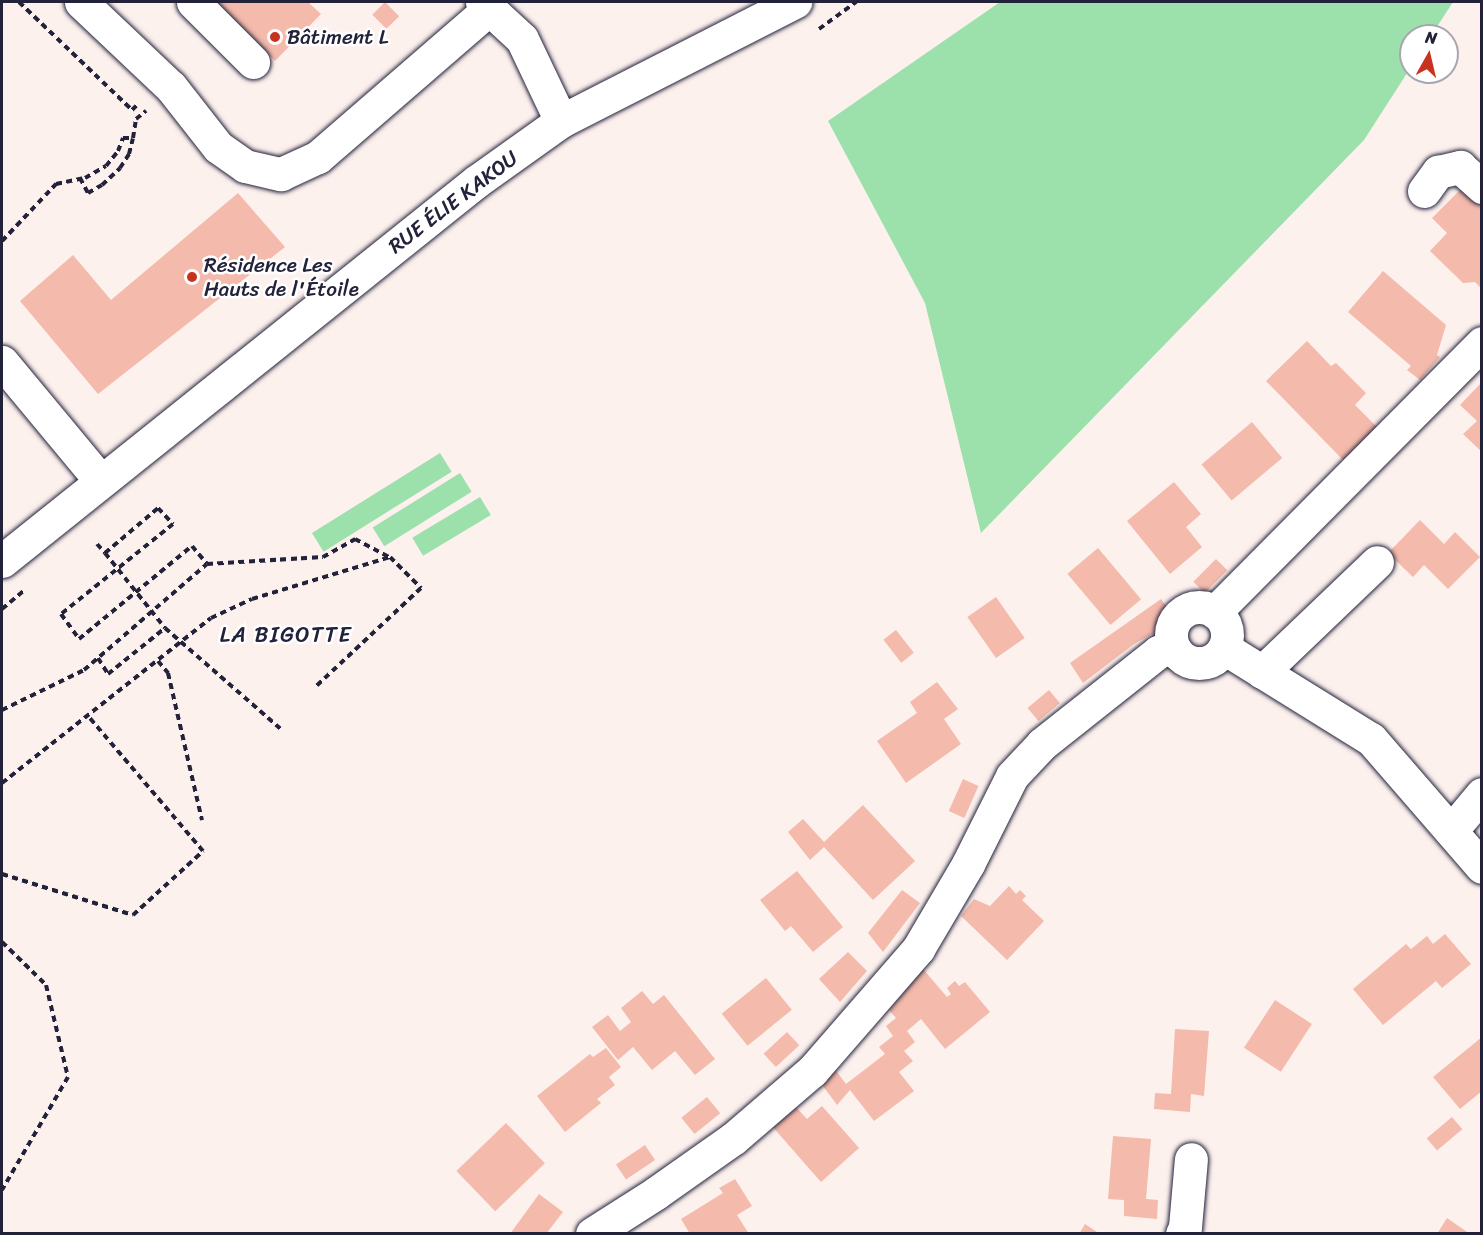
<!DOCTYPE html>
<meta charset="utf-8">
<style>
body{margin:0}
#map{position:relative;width:1483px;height:1235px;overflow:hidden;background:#fdf1ee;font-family:Sriracha,sans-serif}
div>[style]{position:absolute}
.green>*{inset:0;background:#9ce0ab;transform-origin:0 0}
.building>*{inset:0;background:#f4baac;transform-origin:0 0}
.path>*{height:4px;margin-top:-2px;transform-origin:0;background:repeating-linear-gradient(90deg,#22223b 0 6px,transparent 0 10.5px)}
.roads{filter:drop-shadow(0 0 2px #22223b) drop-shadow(0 0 2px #22223b)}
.minor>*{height:33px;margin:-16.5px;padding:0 16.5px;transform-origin:16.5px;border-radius:16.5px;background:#fff}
.minor>.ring{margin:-16.5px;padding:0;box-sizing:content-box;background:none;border:33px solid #fff;border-radius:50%}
.dots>*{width:16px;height:16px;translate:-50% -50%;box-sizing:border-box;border:3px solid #fff;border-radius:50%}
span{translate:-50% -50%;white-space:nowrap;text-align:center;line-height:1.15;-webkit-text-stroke:5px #fff;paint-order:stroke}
.poi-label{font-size:21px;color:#22223b}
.left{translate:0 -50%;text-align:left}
.street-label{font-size:21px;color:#22223b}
.neighbourhood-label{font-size:22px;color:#22223b;letter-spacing:1.5px}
.frame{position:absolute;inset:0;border:3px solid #22223b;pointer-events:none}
.north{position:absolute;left:1399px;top:24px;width:60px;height:60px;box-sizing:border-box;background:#fff;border:2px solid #a7a7b1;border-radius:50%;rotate:8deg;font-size:16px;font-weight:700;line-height:24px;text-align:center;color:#22223b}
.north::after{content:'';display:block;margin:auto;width:21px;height:27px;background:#c8321e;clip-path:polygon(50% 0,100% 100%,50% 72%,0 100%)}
</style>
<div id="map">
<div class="green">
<div style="clip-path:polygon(1000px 2px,1453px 2px,1431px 36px,1411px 36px,1411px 67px,1364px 140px,981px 533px,925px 303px,828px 121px)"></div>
<div style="left:440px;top:453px;width:22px;height:151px;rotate:58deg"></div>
<div style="left:460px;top:473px;width:22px;height:103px;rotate:58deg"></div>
<div style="left:480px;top:497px;width:21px;height:79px;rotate:59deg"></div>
</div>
<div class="building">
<div style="clip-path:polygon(216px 2px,308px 2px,321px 14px,275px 61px)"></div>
<div style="left:385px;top:2px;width:20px;height:18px;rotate:45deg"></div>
<div style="clip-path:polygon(1466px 184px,1482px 199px,1482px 289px,1475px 282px,1463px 283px,1430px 251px,1447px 233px,1432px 218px)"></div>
<div style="clip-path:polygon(238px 193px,285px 247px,98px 394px,20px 301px,73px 255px,111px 300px)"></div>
<div style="clip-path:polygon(1383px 271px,1446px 325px,1437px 355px,1440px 357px,1420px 380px,1407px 370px,1411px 366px,1348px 312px)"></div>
<div style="clip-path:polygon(1307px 341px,1331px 366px,1336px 363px,1366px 393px,1355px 405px,1377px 427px,1343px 460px,1266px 381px)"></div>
<div style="clip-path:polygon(1482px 382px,1482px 452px,1463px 434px,1477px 421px,1460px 405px)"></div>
<div style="left:1252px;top:422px;width:47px;height:66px;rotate:50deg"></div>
<div style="clip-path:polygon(1174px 482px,1201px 514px,1186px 527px,1202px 547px,1170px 574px,1127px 521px)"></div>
<div style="clip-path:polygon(1420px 520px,1444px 544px,1455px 532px,1480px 557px,1448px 589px,1424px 565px,1413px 577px,1388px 553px)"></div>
<div style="left:1098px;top:548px;width:67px;height:40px;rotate:50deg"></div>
<div style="left:1216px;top:559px;width:16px;height:32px;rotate:45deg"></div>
<div style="left:996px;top:597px;width:50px;height:35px;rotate:55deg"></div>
<div style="clip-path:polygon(1161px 599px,1170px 611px,1157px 631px,1134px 644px,1083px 683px,1070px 663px)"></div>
<div style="left:896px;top:630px;width:29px;height:16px;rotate:52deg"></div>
<div style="clip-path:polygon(937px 682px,958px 709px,944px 719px,961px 744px,906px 783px,877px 741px,917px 713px,910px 702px)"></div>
<div style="left:1049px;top:690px;width:17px;height:28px;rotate:50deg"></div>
<div style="left:963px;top:779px;width:17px;height:35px;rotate:24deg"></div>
<div style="clip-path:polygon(863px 805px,915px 861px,873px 900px,824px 847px,810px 860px,788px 832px,803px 819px,824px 842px)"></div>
<div style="clip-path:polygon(797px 871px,843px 927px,813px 952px,791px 926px,785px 931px,760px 900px)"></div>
<div style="clip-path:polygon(1009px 886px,1016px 894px,1020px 890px,1026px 896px,1022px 900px,1044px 921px,1007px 960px,961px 916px,974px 899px,990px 906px)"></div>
<div style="clip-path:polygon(902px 890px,920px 903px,883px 952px,868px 933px)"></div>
<div style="clip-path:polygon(1445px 934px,1471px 964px,1442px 988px,1436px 981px,1383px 1025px,1353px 989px,1406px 944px,1411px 949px,1427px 936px,1433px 944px)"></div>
<div style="clip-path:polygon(848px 952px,867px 971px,840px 1002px,819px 979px)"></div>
<div style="clip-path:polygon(923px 969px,947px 997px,951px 994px,947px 988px,955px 981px,959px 986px,965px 982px,990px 1012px,945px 1049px,921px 1019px,907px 1031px,915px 1042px,904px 1051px,913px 1061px,899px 1072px,914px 1091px,874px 1121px,850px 1090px,837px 1105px,820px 1082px,834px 1068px,846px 1084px,885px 1054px,879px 1047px,893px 1036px,886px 1026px,896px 1018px,889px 1010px)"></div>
<div style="left:766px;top:978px;width:41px;height:57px;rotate:51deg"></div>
<div style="clip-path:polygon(642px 991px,653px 1004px,664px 995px,715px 1059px,695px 1075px,675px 1051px,652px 1070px,633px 1047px,618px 1060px,592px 1027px,608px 1015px,620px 1031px,631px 1022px,621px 1008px)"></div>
<div style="left:1275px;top:1000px;width:44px;height:57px;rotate:33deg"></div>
<div style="clip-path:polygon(1175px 1029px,1209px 1031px,1204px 1096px,1191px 1094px,1190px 1112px,1154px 1109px,1155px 1093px,1171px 1094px)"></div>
<div style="left:787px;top:1032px;width:18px;height:32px;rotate:47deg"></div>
<div style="clip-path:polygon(1482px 1037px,1482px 1091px,1460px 1109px,1433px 1077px)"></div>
<div style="clip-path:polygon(606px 1048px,621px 1067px,609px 1077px,615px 1085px,597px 1099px,601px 1103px,565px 1132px,537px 1096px,590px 1054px,593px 1057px)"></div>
<div style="left:707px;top:1097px;width:21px;height:33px;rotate:51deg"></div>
<div style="clip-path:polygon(794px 1105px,807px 1119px,822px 1106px,859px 1148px,821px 1182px,771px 1125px)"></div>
<div style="left:1452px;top:1117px;width:16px;height:33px;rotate:50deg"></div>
<div style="left:506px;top:1123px;width:56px;height:69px;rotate:46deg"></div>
<div style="clip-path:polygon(1113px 1136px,1151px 1139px,1146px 1199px,1158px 1200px,1157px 1219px,1124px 1216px,1124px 1200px,1108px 1199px)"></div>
<div style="left:645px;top:1145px;width:18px;height:35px;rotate:56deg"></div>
<div style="clip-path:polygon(735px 1179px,752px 1206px,737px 1215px,749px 1234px,690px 1234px,681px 1219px,723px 1193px,719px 1188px)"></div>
<div style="clip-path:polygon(539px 1194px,563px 1212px,546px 1234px,510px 1234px)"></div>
<div style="clip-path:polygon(1447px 1218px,1470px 1234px,1437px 1234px)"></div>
<div style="clip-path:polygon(1085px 1224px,1100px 1234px,1079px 1234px)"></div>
</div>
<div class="path">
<div style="left:19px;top:2px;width:156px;rotate:43.7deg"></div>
<div style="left:132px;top:110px;width:8px;rotate:-45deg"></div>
<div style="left:819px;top:29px;width:46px;rotate:-36.1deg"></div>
<div style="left:80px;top:178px;width:17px;rotate:62deg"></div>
<div style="left:88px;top:193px;width:16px;rotate:-30deg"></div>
<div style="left:102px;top:185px;width:25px;rotate:-43deg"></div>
<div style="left:120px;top:168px;width:17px;rotate:-57deg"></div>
<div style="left:129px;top:154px;width:16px;rotate:-76deg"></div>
<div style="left:2px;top:241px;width:79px;rotate:-46.5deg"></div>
<div style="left:56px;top:184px;width:30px;rotate:-12deg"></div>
<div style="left:85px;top:178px;width:24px;rotate:-30deg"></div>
<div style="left:106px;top:166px;width:19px;rotate:-51deg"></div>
<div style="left:118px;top:151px;width:14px;rotate:-69deg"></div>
<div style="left:123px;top:138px;width:10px"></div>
<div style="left:133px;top:138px;width:19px;rotate:-81deg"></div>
<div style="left:136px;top:119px;width:13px;rotate:-39deg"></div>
<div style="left:97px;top:544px;width:12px;rotate:48deg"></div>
<div style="left:105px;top:553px;width:70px;rotate:-40.3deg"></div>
<div style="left:158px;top:508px;width:22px;rotate:47deg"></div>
<div style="left:173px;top:524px;width:144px;rotate:141.2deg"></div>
<div style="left:61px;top:614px;width:31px;rotate:54deg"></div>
<div style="left:79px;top:639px;width:146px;rotate:-39.5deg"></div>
<div style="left:192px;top:546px;width:23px;rotate:50deg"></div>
<div style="left:105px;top:553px;width:96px;rotate:51.3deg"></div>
<div style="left:2px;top:609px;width:31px;rotate:-40deg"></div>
<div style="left:98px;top:658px;width:19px;rotate:58deg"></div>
<div style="left:108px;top:674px;width:73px;rotate:-38.9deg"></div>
<div style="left:165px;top:628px;width:157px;rotate:41.1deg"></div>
<div style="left:158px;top:661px;width:16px;rotate:50deg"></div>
<div style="left:168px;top:673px;width:151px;rotate:77deg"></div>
<div style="left:2px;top:710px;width:91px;rotate:-26deg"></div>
<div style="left:84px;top:670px;width:162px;rotate:-40.8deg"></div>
<div style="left:207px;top:564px;width:116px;rotate:-3.5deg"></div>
<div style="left:323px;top:557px;width:37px;rotate:-29deg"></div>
<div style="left:355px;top:539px;width:38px;rotate:28deg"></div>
<div style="left:2px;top:783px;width:266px;rotate:-38.3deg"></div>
<div style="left:211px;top:618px;width:45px;rotate:-24.9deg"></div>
<div style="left:252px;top:599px;width:144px;rotate:-16.9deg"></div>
<div style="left:390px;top:557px;width:44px;rotate:45deg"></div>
<div style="left:421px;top:588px;width:146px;rotate:136.9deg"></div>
<div style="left:2px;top:874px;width:137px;rotate:17.4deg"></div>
<div style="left:133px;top:915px;width:95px;rotate:-42.4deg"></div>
<div style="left:203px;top:851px;width:176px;rotate:-130.4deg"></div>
<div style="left:2px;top:942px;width:62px;rotate:44.3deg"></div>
<div style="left:46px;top:985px;width:95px;rotate:76.6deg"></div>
<div style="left:68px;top:1077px;width:131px;rotate:120.3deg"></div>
</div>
<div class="roads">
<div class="minor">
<div style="left:81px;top:2px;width:124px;rotate:43.4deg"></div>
<div style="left:171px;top:87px;width:76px;rotate:51.9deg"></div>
<div style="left:218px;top:147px;width:33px;rotate:35deg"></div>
<div style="left:245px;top:166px;width:37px;rotate:13deg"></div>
<div style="left:281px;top:174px;width:41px;rotate:-24.7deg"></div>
<div style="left:318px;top:157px;width:228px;rotate:-40.9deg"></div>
<div style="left:193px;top:2px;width:85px;rotate:45deg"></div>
<div style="left:482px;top:2px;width:54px;rotate:42.8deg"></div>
<div style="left:522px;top:39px;width:91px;rotate:64.6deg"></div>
<div style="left:1424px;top:191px;width:24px;rotate:-54deg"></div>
<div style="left:1438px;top:172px;width:23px;rotate:-13deg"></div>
<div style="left:1460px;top:167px;width:30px;rotate:42deg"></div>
<div style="left:2px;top:362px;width:153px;rotate:50.3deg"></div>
<div style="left:2px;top:561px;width:608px;rotate:-38.66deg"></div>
<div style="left:477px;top:181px;width:103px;rotate:-35.5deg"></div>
<div style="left:561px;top:121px;width:263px;rotate:-27deg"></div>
<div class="ring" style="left:1171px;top:607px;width:23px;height:23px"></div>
<div style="left:1215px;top:612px;width:379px;rotate:-45.2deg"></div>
<div style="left:1224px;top:648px;width:173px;rotate:31.8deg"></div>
<div style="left:1371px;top:739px;width:169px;rotate:49.1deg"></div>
<div style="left:1262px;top:672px;width:159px;rotate:-43.7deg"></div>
<div style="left:1451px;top:831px;width:48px;rotate:-50deg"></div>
<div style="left:592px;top:1234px;width:76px;rotate:-32.6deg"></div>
<div style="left:656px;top:1193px;width:95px;rotate:-35.2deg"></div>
<div style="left:734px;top:1138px;width:103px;rotate:-40.7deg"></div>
<div style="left:812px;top:1071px;width:162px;rotate:-49deg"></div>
<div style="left:918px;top:949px;width:99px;rotate:-59.5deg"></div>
<div style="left:968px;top:864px;width:98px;rotate:-63.4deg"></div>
<div style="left:1012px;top:776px;width:44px;rotate:-46.8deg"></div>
<div style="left:1042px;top:744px;width:148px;rotate:-38.4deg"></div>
<div style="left:1158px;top:652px;width:15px;rotate:-23deg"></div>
<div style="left:1182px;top:1234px;width:8px;rotate:-67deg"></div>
<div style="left:1185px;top:1227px;width:68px;rotate:-85deg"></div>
</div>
</div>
<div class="dots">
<div style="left:275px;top:37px;background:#c8321e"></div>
<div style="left:192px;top:277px;background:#c8321e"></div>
</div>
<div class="poi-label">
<span class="left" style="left:287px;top:37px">Bâtiment L</span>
<span class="left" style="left:204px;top:277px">Résidence Les<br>Hauts de l'Étoile</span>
</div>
<div class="street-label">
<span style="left:453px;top:202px;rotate:-37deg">RUE ÉLIE KAKOU</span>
</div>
<div class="neighbourhood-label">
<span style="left:286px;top:635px">LA BIGOTTE</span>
</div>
<div class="frame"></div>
<div class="north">N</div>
</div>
